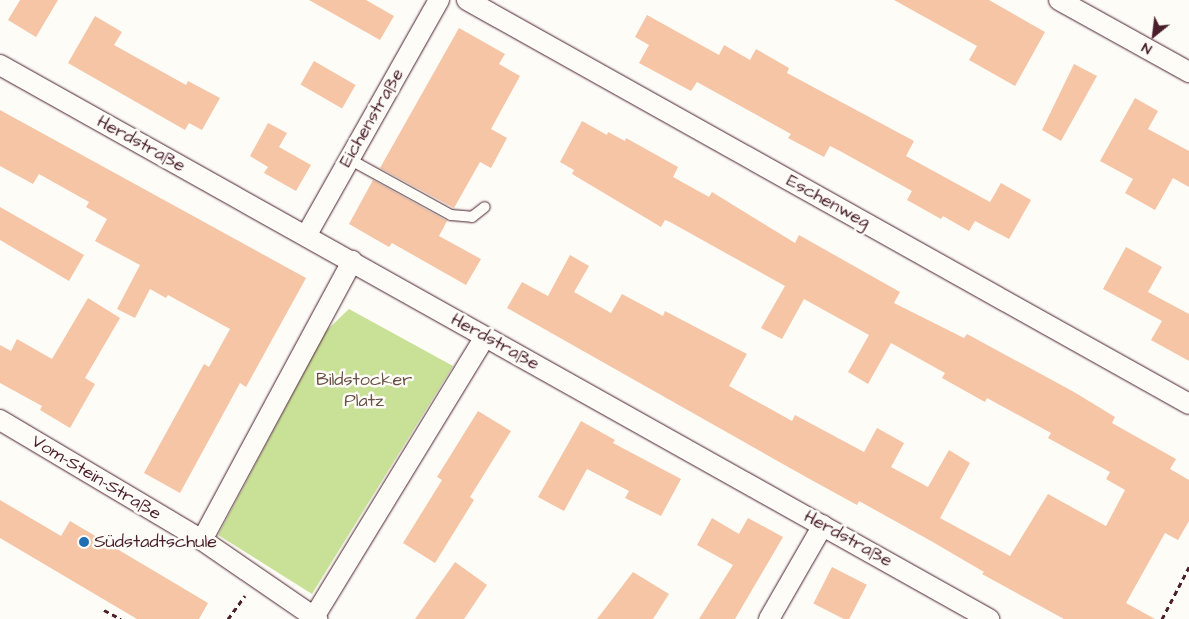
<!DOCTYPE html>
<meta charset="utf-8">
<style>
body{margin:0}
#map{position:relative;width:1189px;height:619px;overflow:hidden;background:#fdfcf7;font-family:"Architects Daughter",sans-serif}
div>[style]{position:absolute}
.green>*{inset:0;background:#c9e197}
.building>*{inset:0;background:#f6c5a6;transform-origin:0 0}
.path>*{height:3px;margin-top:-1.5px;transform-origin:0;background:repeating-linear-gradient(90deg,#4a1f2b 0 5px,transparent 0 9px)}
.roads{filter:drop-shadow(0 0 1px #4a1f2b) drop-shadow(0 0 1px #4a1f2b)}
.lane>*{height:10px;margin:-5px;padding:0 5px;transform-origin:5px;border-radius:5px;background:#fdfcf7}
.street>*{height:20px;margin:-10px;padding:0 10px;transform-origin:10px;border-radius:10px;background:#fdfcf7}
.dots>*{width:14px;height:14px;translate:-50% -50%;box-sizing:border-box;border:2px solid #fdfcf7;border-radius:50%}
span{translate:-50% -50%;white-space:nowrap;text-align:center;line-height:1.15;-webkit-text-stroke:5px #fdfcf7;paint-order:stroke}
.street-label{font-size:18px;color:#4a1f2b}
.park-label{font-size:18px;color:#6a5046}
.poi-label{font-size:18px;color:#4a1f2b}
.left{translate:0 -50%;text-align:left}
.north{position:absolute;left:1129px;top:10px;width:50px;height:50px;-webkit-text-stroke:4px #fdfcf7;paint-order:stroke;rotate:209deg;font-size:14px;font-weight:700;line-height:20px;text-align:center;color:#4a1f2b}
.north::after{content:'';display:block;margin:auto;width:18px;height:22px;background:#4a1f2b;clip-path:polygon(50% 0,100% 100%,50% 72%,0 100%)}
</style>
<div id="map">
<div class="green">
<div style="clip-path:polygon(349px 309px,453px 366px,312px 594px,218px 535px,326px 331px)"></div>
</div>
<div class="building">
<div style="clip-path:polygon(20px 0,58px 0,36px 37px,8px 20px)"></div>
<div style="clip-path:polygon(309px 0,366px 0,394px 16px,380px 40px)"></div>
<div style="clip-path:polygon(894px 0,989px 0,1045px 32px,1015px 86px,969px 60px,977px 46px)"></div>
<div style="clip-path:polygon(647px 15px,719px 55px,724px 45px,750px 60px,756px 49px,789px 68px,787px 73px,914px 141px,906px 156px,990px 202px,1001px 183px,1031px 200px,1009px 239px,975px 221px,969px 231px,943px 216px,941px 219px,907px 200px,912px 191px,840px 151px,830px 146px,824px 157px,788px 138px,791px 134px,697px 82px,691px 91px,639px 63px,649px 45px,635px 37px)"></div>
<div style="clip-path:polygon(95px 16px,122px 32px,114px 45px,186px 85px,188px 81px,220px 98px,202px 130px,189px 123px,185px 130px,68px 63px)"></div>
<div style="clip-path:polygon(459px 28px,505px 54px,499px 64px,520px 76px,491px 129px,507px 138px,491px 168px,480px 162px,454px 208px,380px 168px)"></div>
<div style="left:314px;top:61px;width:48px;height:27px;rotate:30deg"></div>
<div style="clip-path:polygon(1074px 64px,1097px 76px,1061px 141px,1042px 130px)"></div>
<div style="clip-path:polygon(1135px 98px,1158px 111px,1148px 129px,1189px 151px,1189px 187px,1173px 178px,1155px 210px,1125px 193px,1133px 179px,1100px 161px)"></div>
<div style="clip-path:polygon(0 110px,306px 278px,246px 387px,240px 383px,180px 493px,144px 473px,204px 364px,209px 367px,230px 329px,168px 295px,166px 298px,150px 289px,135px 318px,117px 309px,140px 265px,95px 241px,107px 219px,86px 207px,89px 202px,39px 174px,33px 184px,0 166px)"></div>
<div style="clip-path:polygon(582px 121px,607px 135px,608px 132px,625px 141px,626px 138px,678px 167px,673px 177px,709px 197px,712px 192px,795px 243px,799px 235px,900px 292px,894px 303px,964px 338px,967px 334px,1074px 392px,1115px 417px,1112px 423px,1176px 459px,1170px 469px,1189px 480px,1189px 521px,1178px 540px,1165px 533px,1126px 603px,1155px 619px,1064px 619px,982px 574px,984px 572px,931px 541px,859px 501px,857px 505px,806px 477px,507px 308px,522px 282px,548px 296px,570px 255px,589px 266px,574px 292px,611px 313px,622px 294px,663px 316px,665px 311px,747px 354px,729px 386px,792px 421px,795px 415px,864px 452px,877px 428px,904px 443px,891px 467px,928px 487px,949px 450px,970px 463px,940px 518px,1010px 556px,1048px 494px,1106px 526px,1125px 490px,1106px 479px,1110px 472px,1048px 438px,1051px 433px,987px 398px,985px 402px,942px 378px,945px 373px,891px 343px,868px 384px,848px 372px,869px 335px,804px 299px,782px 339px,761px 328px,785px 286px,670px 222px,665px 220px,661px 227px,572px 174px,574px 170px,560px 162px)"></div>
<div style="clip-path:polygon(268px 123px,287px 133px,279px 147px,311px 165px,296px 191px,264px 173px,268px 167px,250px 156px)"></div>
<div style="clip-path:polygon(373px 180px,447px 221px,439px 236px,481px 259px,466px 285px,392px 243px,389px 247px,349px 224px)"></div>
<div style="clip-path:polygon(0 207px,84px 255px,69px 281px,0 240px)"></div>
<div style="clip-path:polygon(1126px 247px,1162px 267px,1148px 292px,1189px 314px,1189px 361px,1151px 340px,1162px 321px,1103px 289px)"></div>
<div style="clip-path:polygon(88px 298px,120px 318px,85px 378px,95px 384px,70px 428px,40px 410px,42px 406px,0 383px,0 345px,11px 351px,17px 339px,52px 359px)"></div>
<div style="clip-path:polygon(478px 411px,511px 431px,470px 497px,474px 500px,435px 563px,403px 543px,442px 480px,437px 477px)"></div>
<div style="clip-path:polygon(581px 421px,615px 440px,613px 443px,681px 479px,661px 516px,625px 498px,629px 491px,587px 469px,564px 511px,538px 497px)"></div>
<div style="clip-path:polygon(0 500px,61px 536px,70px 521px,208px 603px,199px 619px,137px 619px,0 538px)"></div>
<div style="clip-path:polygon(712px 518px,739px 534px,748px 518px,783px 537px,735px 619px,699px 619px,733px 565px,697px 545px)"></div>
<div style="clip-path:polygon(455px 562px,487px 585px,464px 619px,415px 619px)"></div>
<div style="left:832px;top:567px;width:39px;height:41px;rotate:27deg"></div>
<div style="clip-path:polygon(633px 572px,669px 594px,653px 619px,597px 619px)"></div>
</div>
<div class="path">
<div style="left:104px;top:610px;width:19px;rotate:28deg"></div>
<div style="left:228px;top:619px;width:29px;rotate:-54deg"></div>
<div style="left:1162px;top:619px;width:59px;rotate:-62.6deg"></div>
</div>
<div class="roads">
<div class="lane">
<div style="left:349px;top:159px;width:116px;rotate:28.8deg"></div>
<div style="left:451px;top:215px;width:21px;rotate:5deg"></div>
<div style="left:472px;top:217px;width:16px;rotate:-38deg"></div>
</div>
<div class="street">
<div style="left:467px;top:0;width:827px;rotate:29.23deg"></div>
<div style="left:1059px;top:0;width:149px;rotate:29deg"></div>
<div style="left:0;top:65px;width:1134px;rotate:29.26deg"></div>
<div style="left:306px;top:236px;width:271px;rotate:-60.6deg"></div>
<div style="left:0;top:420px;width:235px;rotate:30.7deg"></div>
<div style="left:202px;top:540px;width:140px;rotate:34.5deg"></div>
<div style="left:202px;top:540px;width:317px;rotate:-61.7deg"></div>
<div style="left:314px;top:617px;width:328px;rotate:-58.6deg"></div>
<div style="left:769px;top:619px;width:108px;rotate:-60.1deg"></div>
</div>
</div>
<div class="dots">
<div style="left:84px;top:542px;background:#1f6fb2"></div>
</div>
<div class="street-label">
<span style="left:372px;top:118px;rotate:-60deg">Eichenstraße</span>
<span style="left:141px;top:144px;rotate:29deg">Herdstraße</span>
<span style="left:828px;top:202px;rotate:29deg">Eschenweg</span>
<span style="left:495px;top:342px;rotate:29deg">Herdstraße</span>
<span style="left:96px;top:478px;rotate:31deg">Vom-Stein-Straße</span>
<span style="left:848px;top:539px;rotate:29deg">Herdstraße</span>
</div>
<div class="park-label">
<span style="left:364px;top:391px">Bildstocker<br>Platz</span>
</div>
<div class="poi-label">
<span class="left" style="left:94px;top:542px">Südstadtschule</span>
</div>
<div class="north">N</div>
</div>
